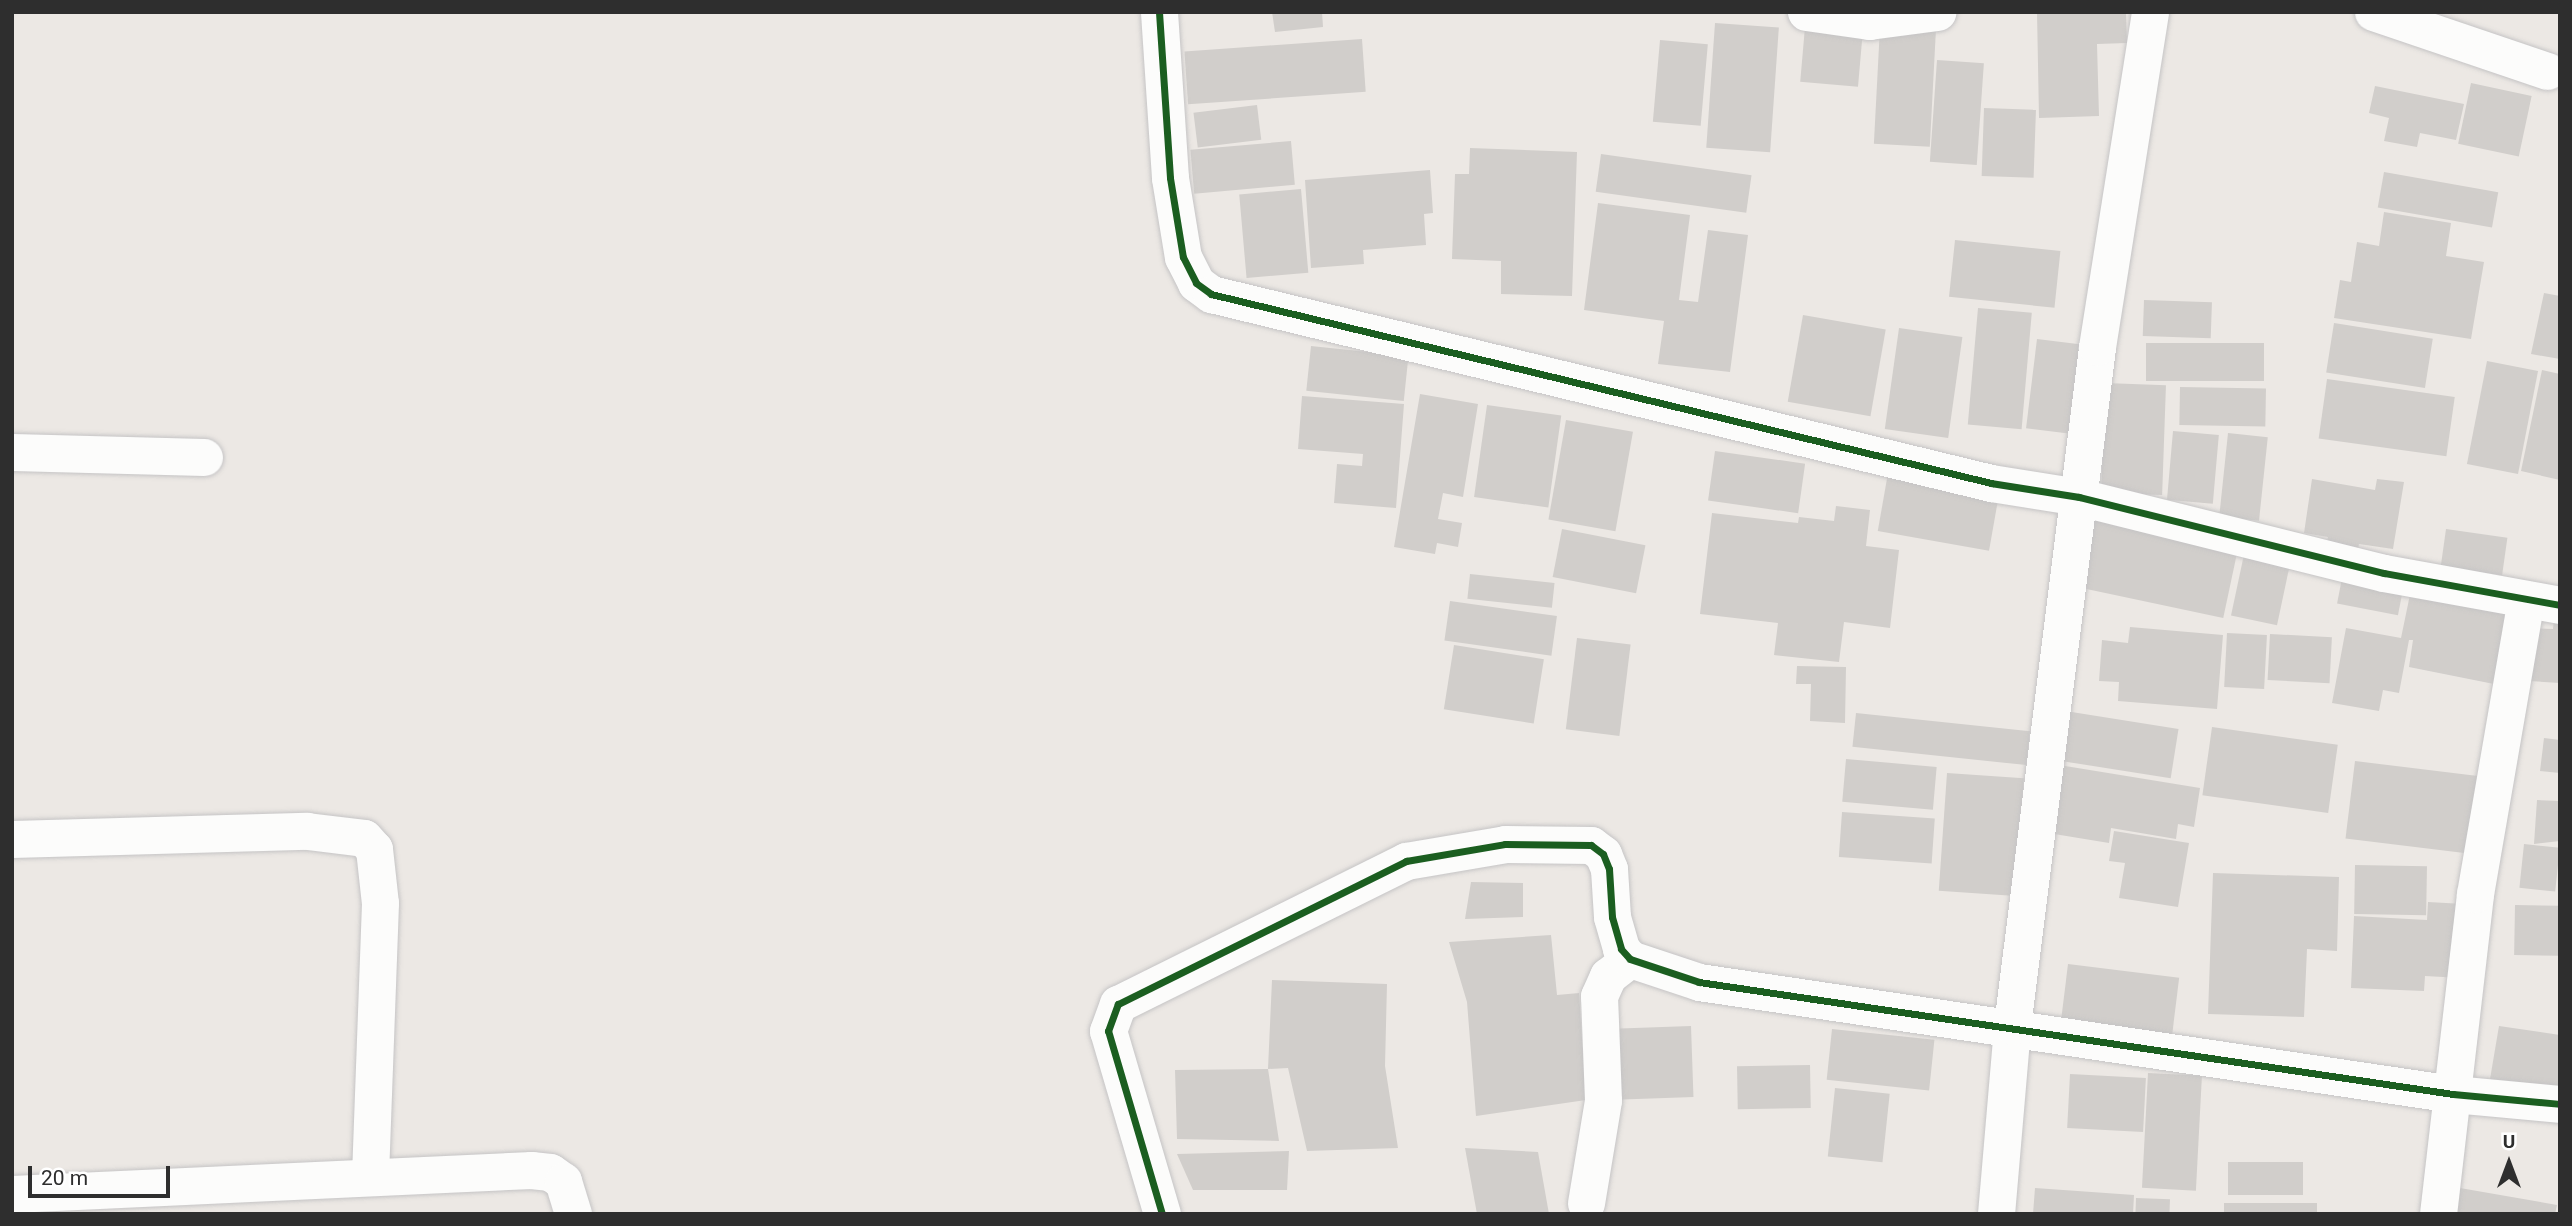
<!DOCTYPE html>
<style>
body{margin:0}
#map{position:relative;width:2572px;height:1226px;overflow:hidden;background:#ece8e4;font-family:Roboto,sans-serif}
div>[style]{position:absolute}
.building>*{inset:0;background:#d1cecb;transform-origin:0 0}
.roads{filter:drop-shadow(0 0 2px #c5c4c5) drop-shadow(0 0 2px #c5c4c5)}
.minor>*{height:37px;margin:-18.5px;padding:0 18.5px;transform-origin:18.5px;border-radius:18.5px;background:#fcfcfb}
.cycleway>*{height:7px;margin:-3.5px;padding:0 3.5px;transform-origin:3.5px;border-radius:3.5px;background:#1b5e20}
span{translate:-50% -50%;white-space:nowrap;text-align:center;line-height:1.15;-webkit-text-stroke:6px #fff;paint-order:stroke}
.frame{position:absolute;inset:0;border:14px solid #2e2e2e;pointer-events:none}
.north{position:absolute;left:2474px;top:1128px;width:70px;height:70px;-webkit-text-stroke:5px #fff;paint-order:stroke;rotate:0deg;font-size:19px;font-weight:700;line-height:28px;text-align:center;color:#2e2e2e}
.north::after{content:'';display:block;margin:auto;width:24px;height:32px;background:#2e2e2e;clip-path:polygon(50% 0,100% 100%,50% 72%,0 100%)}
.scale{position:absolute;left:28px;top:1166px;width:142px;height:32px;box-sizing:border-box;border:4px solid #2e2e2e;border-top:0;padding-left:9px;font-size:21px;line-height:24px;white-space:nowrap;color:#2e2e2e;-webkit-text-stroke:5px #fff;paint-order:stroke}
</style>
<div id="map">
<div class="building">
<div style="clip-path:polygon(1272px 12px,1322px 12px,1323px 27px,1275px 32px)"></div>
<div style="clip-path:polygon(2037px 12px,2126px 12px,2127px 43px,2097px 44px,2099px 116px,2039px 118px)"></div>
<div style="left:1715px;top:23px;width:64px;height:125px;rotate:4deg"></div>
<div style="left:1805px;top:27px;width:58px;height:55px;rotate:5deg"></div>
<div style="left:1880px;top:27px;width:56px;height:117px;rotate:3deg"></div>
<div style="left:1362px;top:39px;width:53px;height:178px;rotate:86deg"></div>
<div style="left:1660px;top:40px;width:48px;height:82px;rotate:5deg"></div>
<div style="left:1937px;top:60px;width:47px;height:102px;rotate:4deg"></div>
<div style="left:2471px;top:83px;width:62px;height:62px;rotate:12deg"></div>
<div style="clip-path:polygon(2375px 86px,2464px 104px,2456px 140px,2420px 133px,2417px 147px,2384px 141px,2389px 118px,2369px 113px)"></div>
<div style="left:1257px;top:105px;width:35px;height:64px;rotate:83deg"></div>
<div style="left:1984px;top:108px;width:52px;height:68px;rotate:2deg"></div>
<div style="left:1291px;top:141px;width:44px;height:101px;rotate:85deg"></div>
<div style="clip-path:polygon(1470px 148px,1577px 152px,1572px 296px,1501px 294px,1501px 261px,1452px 259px,1455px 174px,1469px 174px)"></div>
<div style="left:1601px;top:154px;width:152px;height:38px;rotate:8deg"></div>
<div style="clip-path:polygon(1430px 170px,1433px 213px,1424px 214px,1426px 245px,1363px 250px,1364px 264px,1311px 268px,1305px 180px)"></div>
<div style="left:2384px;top:172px;width:116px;height:36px;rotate:10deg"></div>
<div style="left:1301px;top:189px;width:84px;height:62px;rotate:85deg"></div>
<div style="clip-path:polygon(1598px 203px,1690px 215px,1679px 300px,1698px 302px,1708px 230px,1748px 235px,1730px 372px,1658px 364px,1664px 321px,1584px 310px)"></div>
<div style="clip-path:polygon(2384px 212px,2451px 223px,2446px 256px,2484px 262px,2471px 339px,2334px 318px,2340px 280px,2351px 282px,2357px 242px,2379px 246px)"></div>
<div style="left:1955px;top:240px;width:106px;height:57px;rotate:6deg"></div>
<div style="clip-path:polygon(2544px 293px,2560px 296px,2560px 359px,2531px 354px)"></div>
<div style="left:2144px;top:300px;width:68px;height:36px;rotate:2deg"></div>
<div style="left:1978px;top:308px;width:54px;height:117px;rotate:5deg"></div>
<div style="left:1803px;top:315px;width:84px;height:88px;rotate:10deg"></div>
<div style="left:2334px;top:323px;width:100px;height:50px;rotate:9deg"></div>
<div style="left:1899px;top:328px;width:64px;height:102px;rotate:8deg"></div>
<div style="left:2037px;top:339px;width:51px;height:90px;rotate:7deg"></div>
<div style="left:2264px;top:343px;width:38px;height:118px;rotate:90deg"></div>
<div style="left:1311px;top:346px;width:98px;height:45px;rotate:6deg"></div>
<div style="left:2487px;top:361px;width:52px;height:105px;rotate:11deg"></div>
<div style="clip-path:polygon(2542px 370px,2560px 374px,2560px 480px,2521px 471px)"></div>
<div style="left:2327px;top:379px;width:129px;height:60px;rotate:8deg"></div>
<div style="left:2105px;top:383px;width:61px;height:110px;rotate:2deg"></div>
<div style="left:2180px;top:387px;width:86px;height:38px;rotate:1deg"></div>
<div style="clip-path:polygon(1420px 394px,1478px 404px,1463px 497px,1443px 493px,1438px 519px,1462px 523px,1458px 547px,1437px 543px,1435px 554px,1394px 547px)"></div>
<div style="clip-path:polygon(1302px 396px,1404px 404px,1396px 508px,1334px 503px,1337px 464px,1362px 466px,1363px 454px,1298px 449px)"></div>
<div style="left:1487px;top:405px;width:75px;height:93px;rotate:8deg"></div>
<div style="left:1566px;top:420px;width:68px;height:101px;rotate:10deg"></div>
<div style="left:2173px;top:431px;width:46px;height:69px;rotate:5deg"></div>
<div style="left:2228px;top:433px;width:40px;height:84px;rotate:6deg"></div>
<div style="left:1715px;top:451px;width:91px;height:50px;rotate:8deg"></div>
<div style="left:1888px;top:473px;width:113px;height:59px;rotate:10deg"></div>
<div style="clip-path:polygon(2312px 479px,2375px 490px,2377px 479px,2404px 482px,2393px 549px,2359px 544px,2357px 554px,2326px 549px,2328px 537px,2304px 533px)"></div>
<div style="clip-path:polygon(1836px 506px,1870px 510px,1866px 546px,1899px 550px,1890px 628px,1844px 622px,1839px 662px,1774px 655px,1778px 623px,1700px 614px,1712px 513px,1798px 523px,1799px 517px,1834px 521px)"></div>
<div style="left:2090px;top:509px;width:153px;height:79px;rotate:12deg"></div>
<div style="left:1562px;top:529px;width:85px;height:49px;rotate:11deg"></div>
<div style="left:2446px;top:529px;width:62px;height:38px;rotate:8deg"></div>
<div style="left:2246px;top:545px;width:47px;height:72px;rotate:12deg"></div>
<div style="left:2343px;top:573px;width:62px;height:31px;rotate:11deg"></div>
<div style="left:1470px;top:574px;width:85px;height:25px;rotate:6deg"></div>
<div style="clip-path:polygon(2412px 585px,2515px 605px,2499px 685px,2409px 667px,2413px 640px,2409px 640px,2399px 693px,2383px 690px,2379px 711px,2332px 703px,2346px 628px,2401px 638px)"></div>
<div style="left:1450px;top:601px;width:108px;height:40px;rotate:8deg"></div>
<div style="clip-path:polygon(2554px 618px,2560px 618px,2560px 683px,2529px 681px,2532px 628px,2553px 629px)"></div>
<div style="clip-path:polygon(2130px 627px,2223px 635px,2217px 709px,2118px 701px,2119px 682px,2099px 681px,2102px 640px,2128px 643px)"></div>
<div style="left:2227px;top:633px;width:40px;height:54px;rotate:3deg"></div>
<div style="left:2270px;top:634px;width:62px;height:46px;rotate:3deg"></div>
<div style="left:1577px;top:638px;width:54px;height:92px;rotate:7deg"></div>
<div style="left:1454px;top:645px;width:91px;height:65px;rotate:9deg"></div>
<div style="clip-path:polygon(1797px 666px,1846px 667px,1845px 723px,1810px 721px,1811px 684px,1796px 684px)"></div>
<div style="left:2059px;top:710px;width:121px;height:50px;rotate:9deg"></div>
<div style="left:1856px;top:713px;width:175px;height:34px;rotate:6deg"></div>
<div style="left:2212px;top:727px;width:127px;height:69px;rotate:8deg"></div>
<div style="clip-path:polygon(2544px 738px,2560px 740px,2560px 773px,2540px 771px)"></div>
<div style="left:1846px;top:759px;width:91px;height:43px;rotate:5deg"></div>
<div style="left:2355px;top:761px;width:132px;height:78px;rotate:7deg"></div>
<div style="clip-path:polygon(2053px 764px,2200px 788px,2194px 827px,2178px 824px,2176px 839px,2111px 828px,2109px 843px,2042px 832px)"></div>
<div style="left:1947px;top:773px;width:77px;height:118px;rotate:4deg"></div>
<div style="clip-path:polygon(2537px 800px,2560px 801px,2560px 841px,2534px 844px)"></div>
<div style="left:1842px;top:812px;width:93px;height:45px;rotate:4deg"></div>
<div style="clip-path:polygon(2114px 831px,2189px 843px,2178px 907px,2119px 898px,2125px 863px,2109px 861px)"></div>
<div style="left:2524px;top:844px;width:36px;height:44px;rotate:6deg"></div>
<div style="left:2355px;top:865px;width:72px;height:49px;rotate:1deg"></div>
<div style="clip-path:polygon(2213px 873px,2339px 877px,2337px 951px,2307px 949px,2304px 1017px,2208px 1014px)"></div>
<div style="clip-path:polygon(1471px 882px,1523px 883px,1523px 917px,1465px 919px)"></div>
<div style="clip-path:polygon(2428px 902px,2464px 904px,2461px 978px,2425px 976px,2424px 991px,2351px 988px,2354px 916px,2427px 920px)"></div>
<div style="left:2515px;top:905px;width:45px;height:50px;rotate:1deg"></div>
<div style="clip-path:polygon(1551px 935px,1557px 995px,1579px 993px,1586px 1100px,1476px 1116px,1467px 1002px,1449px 942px)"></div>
<div style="left:2068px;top:964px;width:112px;height:61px;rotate:7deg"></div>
<div style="clip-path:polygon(1272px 980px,1387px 984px,1385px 1066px,1398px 1148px,1307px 1151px,1288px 1068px,1268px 1069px)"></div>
<div style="left:1691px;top:1026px;width:71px;height:78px;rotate:88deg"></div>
<div style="clip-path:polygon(2499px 1026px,2560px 1035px,2560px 1096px,2489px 1085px)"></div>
<div style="left:1832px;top:1029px;width:103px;height:51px;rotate:6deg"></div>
<div style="left:1810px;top:1065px;width:43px;height:73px;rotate:89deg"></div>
<div style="clip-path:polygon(1268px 1069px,1279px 1141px,1177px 1139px,1175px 1070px)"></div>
<div style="left:2148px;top:1073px;width:54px;height:115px;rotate:3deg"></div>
<div style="left:2070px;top:1074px;width:76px;height:54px;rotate:3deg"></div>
<div style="left:1835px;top:1088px;width:55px;height:69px;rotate:6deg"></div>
<div style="clip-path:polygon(1465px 1148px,1538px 1152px,1549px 1214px,1477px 1214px)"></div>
<div style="clip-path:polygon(1289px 1151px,1287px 1190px,1193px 1190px,1177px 1154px)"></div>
<div style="left:2303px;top:1162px;width:33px;height:75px;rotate:90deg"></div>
<div style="clip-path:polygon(2035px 1188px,2134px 1195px,2133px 1214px,2033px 1214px)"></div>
<div style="clip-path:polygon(2460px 1188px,2557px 1205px,2555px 1214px,2456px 1214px)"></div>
<div style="left:2136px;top:1198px;width:34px;height:16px;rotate:2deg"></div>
<div style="left:2317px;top:1203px;width:11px;height:93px;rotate:90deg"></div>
</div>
<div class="roads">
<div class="minor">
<div style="left:1159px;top:12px;width:166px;rotate:86.2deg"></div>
<div style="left:1170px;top:178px;width:80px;rotate:80.7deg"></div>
<div style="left:1183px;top:257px;width:29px;rotate:63deg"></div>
<div style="left:1196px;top:283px;width:19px;rotate:36deg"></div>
<div style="left:1211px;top:294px;width:803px;rotate:13.62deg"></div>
<div style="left:1991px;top:483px;width:89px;rotate:9deg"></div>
<div style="left:2079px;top:497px;width:314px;rotate:14deg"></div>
<div style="left:2384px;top:573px;width:179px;rotate:10.3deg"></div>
<div style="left:1806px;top:12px;width:64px;rotate:8.1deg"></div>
<div style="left:1869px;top:21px;width:69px;rotate:-7.5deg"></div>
<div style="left:2373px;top:12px;width:184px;rotate:18.7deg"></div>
<div style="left:12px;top:452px;width:192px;rotate:1.5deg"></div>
<div style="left:12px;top:839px;width:295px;rotate:-1.6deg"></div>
<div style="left:307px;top:831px;width:57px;rotate:7deg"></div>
<div style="left:364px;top:838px;width:15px;rotate:48deg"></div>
<div style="left:374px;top:849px;width:54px;rotate:83.7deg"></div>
<div style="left:380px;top:903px;width:274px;rotate:92.1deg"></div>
<div style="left:12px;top:1194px;width:520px;rotate:-2.65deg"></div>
<div style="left:531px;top:1170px;width:19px;rotate:6deg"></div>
<div style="left:550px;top:1172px;width:16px;rotate:35deg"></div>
<div style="left:563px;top:1181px;width:34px;rotate:73deg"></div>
<div style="left:1586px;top:1203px;width:104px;rotate:-80.6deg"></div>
<div style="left:1603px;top:1100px;width:104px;rotate:-92.2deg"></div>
<div style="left:1599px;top:996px;width:22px;rotate:-66deg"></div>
<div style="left:1608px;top:976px;width:28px;rotate:-38deg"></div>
<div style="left:1162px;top:1214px;width:191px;rotate:-106.4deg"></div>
<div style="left:1108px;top:1031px;width:29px;rotate:-70deg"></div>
<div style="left:1118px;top:1004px;width:322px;rotate:-26.4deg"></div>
<div style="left:1406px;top:861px;width:100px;rotate:-9.7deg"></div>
<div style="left:1505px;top:844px;width:86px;rotate:0.7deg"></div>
<div style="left:1591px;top:845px;width:15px;rotate:37deg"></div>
<div style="left:1603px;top:854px;width:16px;rotate:68deg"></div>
<div style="left:1609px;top:869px;width:48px;rotate:86.4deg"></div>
<div style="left:1612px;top:917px;width:33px;rotate:74deg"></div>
<div style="left:1621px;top:949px;width:13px;rotate:48deg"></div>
<div style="left:1630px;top:959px;width:73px;rotate:18.4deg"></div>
<div style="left:1699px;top:982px;width:762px;rotate:8.45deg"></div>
<div style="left:2453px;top:1094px;width:107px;rotate:5.3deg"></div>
<div style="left:1996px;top:1214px;width:189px;rotate:-85.1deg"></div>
<div style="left:2012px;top:1026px;width:684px;rotate:-82.86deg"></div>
<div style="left:2097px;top:347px;width:339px;rotate:-81deg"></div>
<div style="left:2438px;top:1214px;width:322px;rotate:-83.4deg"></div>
<div style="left:2475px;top:894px;width:299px;rotate:-80.2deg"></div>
</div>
</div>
<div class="cycleway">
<div style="left:1159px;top:12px;width:166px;rotate:86.2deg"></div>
<div style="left:1170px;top:178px;width:80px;rotate:80.7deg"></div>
<div style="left:1183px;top:257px;width:29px;rotate:63deg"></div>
<div style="left:1196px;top:283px;width:19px;rotate:36deg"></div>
<div style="left:1211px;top:294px;width:803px;rotate:13.62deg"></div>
<div style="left:1991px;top:483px;width:89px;rotate:9deg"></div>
<div style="left:2079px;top:497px;width:314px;rotate:14deg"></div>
<div style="left:2384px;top:573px;width:179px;rotate:10.3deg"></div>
<div style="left:1162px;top:1214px;width:191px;rotate:-106.4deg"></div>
<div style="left:1108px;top:1031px;width:29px;rotate:-70deg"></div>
<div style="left:1118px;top:1004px;width:322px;rotate:-26.4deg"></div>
<div style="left:1406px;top:861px;width:100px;rotate:-9.7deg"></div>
<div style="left:1505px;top:844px;width:86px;rotate:0.7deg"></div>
<div style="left:1591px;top:845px;width:15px;rotate:37deg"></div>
<div style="left:1603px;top:854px;width:16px;rotate:68deg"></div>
<div style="left:1609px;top:869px;width:48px;rotate:86.4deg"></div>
<div style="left:1612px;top:917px;width:33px;rotate:74deg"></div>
<div style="left:1621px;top:949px;width:13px;rotate:48deg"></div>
<div style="left:1630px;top:959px;width:73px;rotate:18.4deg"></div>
<div style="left:1699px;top:982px;width:762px;rotate:8.45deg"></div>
<div style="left:2453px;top:1094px;width:107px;rotate:5.3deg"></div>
</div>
<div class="frame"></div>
<div class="north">U</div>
<div class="scale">20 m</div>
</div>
